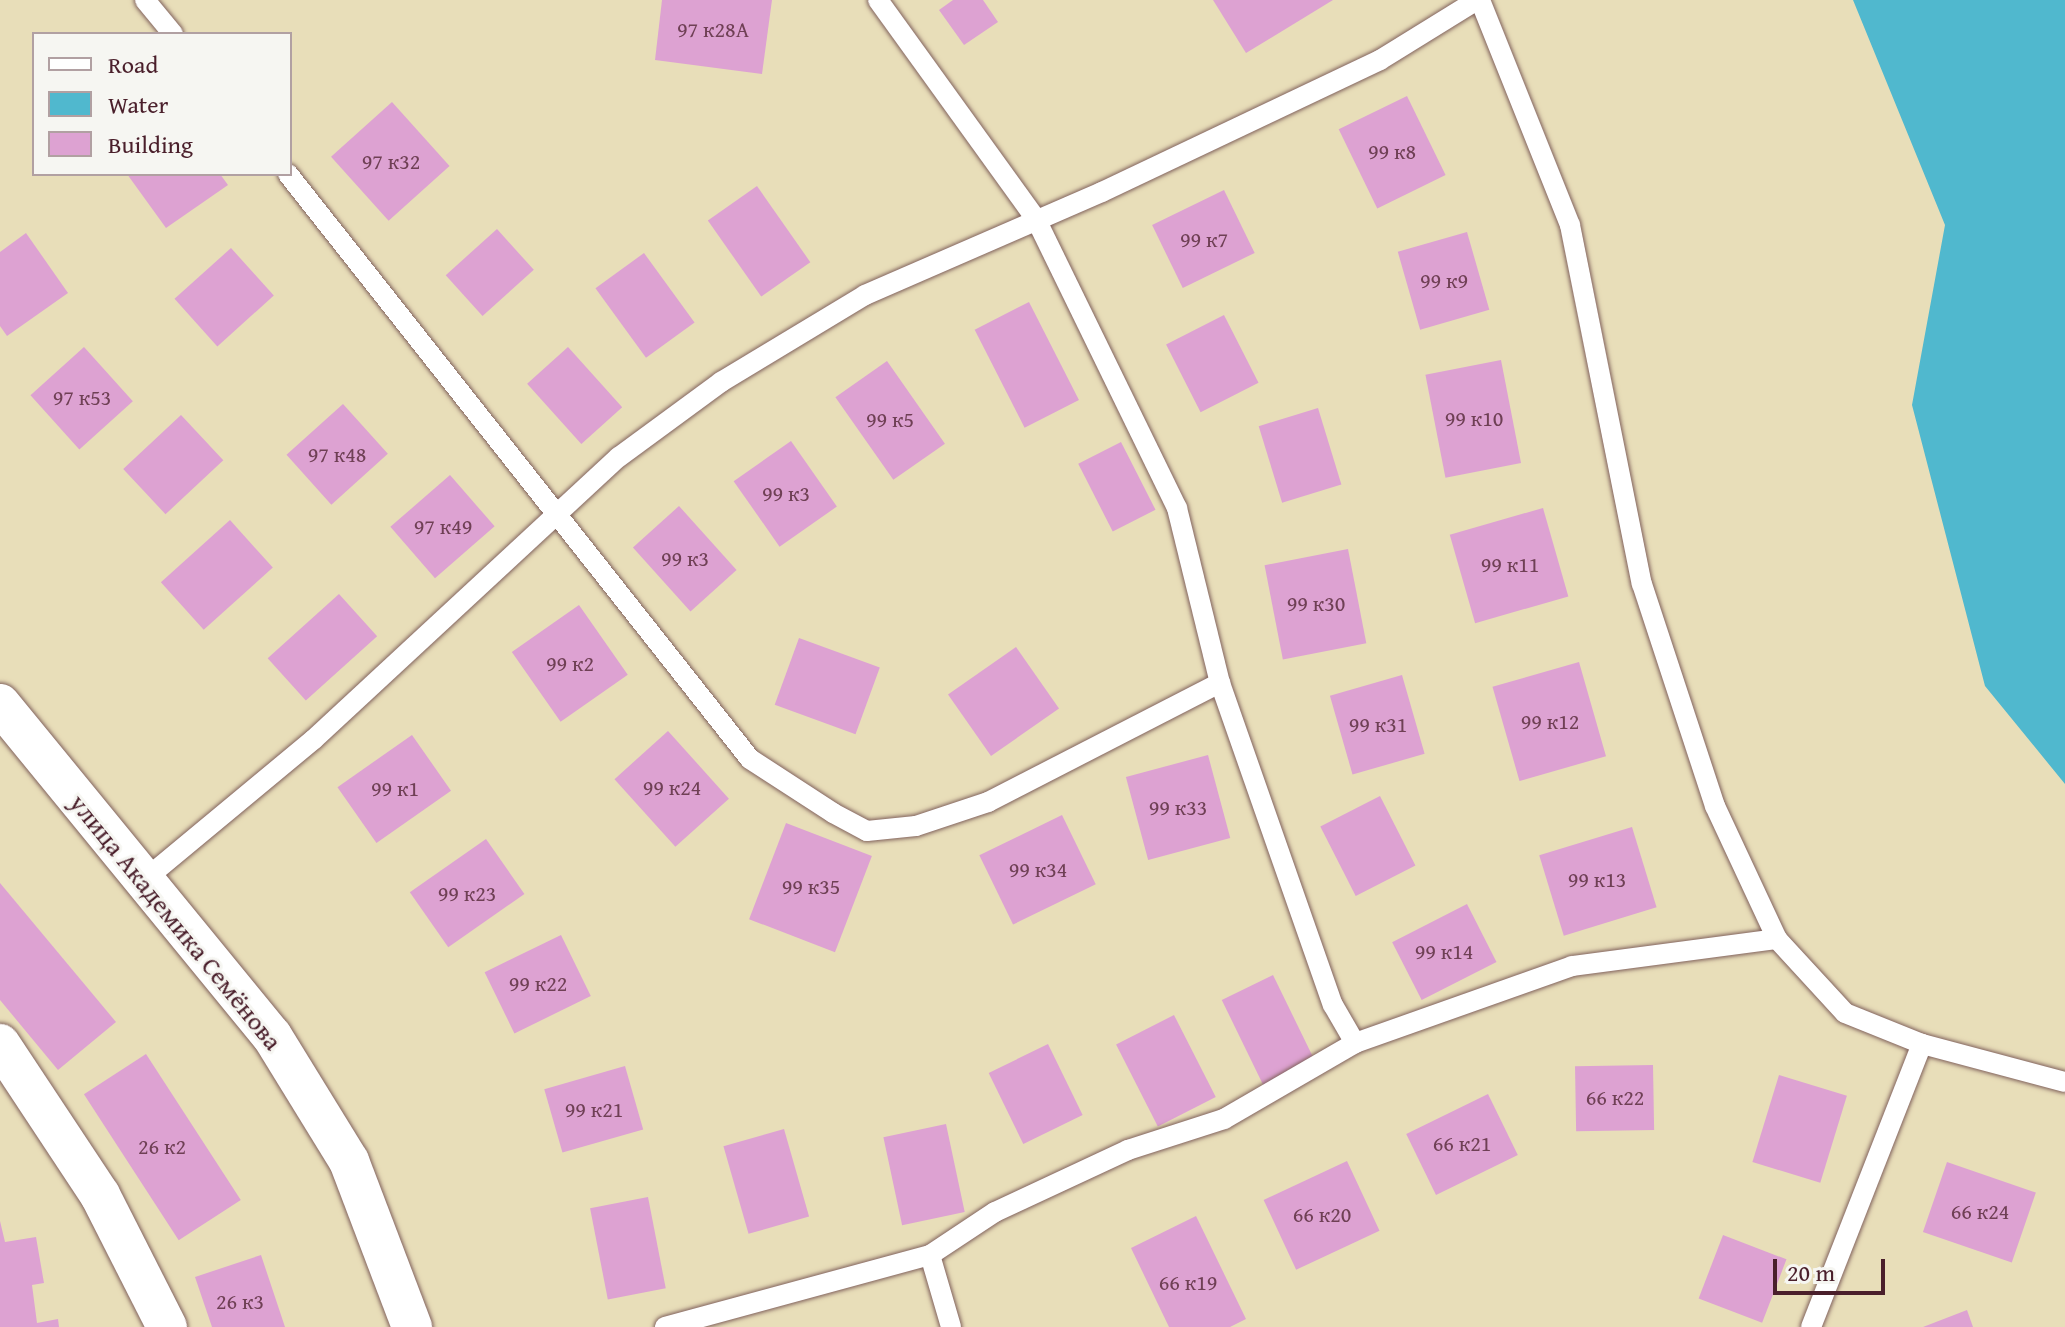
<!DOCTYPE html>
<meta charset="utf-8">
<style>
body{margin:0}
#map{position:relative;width:2065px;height:1327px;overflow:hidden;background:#e8deb9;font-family:"Gentium Book Plus",serif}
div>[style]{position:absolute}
.water>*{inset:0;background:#50b8ce}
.building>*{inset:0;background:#dda2d2;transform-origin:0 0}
.roads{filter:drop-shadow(0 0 2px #81625d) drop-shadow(0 0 2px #81625d)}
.lane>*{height:20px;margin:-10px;padding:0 10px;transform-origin:10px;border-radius:10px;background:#fff}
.street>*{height:40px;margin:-20px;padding:0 20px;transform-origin:20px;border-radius:20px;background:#fff}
span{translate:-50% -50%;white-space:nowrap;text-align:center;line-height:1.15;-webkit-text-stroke:6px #f6f6f2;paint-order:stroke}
.number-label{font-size:22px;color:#6f4055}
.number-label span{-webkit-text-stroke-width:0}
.street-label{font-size:26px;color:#4a1f2b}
.legend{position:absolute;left:32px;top:32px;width:260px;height:144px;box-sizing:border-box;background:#f6f6f2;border:2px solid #b1a0a2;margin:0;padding:10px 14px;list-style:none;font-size:24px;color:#4a1f2b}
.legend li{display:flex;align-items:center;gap:16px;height:40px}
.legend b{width:40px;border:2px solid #b1a0a2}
.scale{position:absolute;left:1773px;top:1259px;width:112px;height:36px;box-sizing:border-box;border:4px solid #4a1f2b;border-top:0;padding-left:10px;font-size:24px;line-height:28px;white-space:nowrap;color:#4a1f2b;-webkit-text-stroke:6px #f6f6f2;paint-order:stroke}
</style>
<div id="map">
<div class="water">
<div style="clip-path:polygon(1853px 0,2065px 0,2065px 784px,1985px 686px,1912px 405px,1945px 225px)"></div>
</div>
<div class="building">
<div style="clip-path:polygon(662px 0,772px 0,762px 74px,655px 60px)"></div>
<div style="clip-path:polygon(953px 0,983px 0,998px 22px,964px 45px,939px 10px)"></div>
<div style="clip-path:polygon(1213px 0,1333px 0,1246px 53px)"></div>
<div style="left:1407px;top:96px;width:88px;height:76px;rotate:64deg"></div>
<div style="left:392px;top:102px;width:86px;height:82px;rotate:48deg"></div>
<div style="clip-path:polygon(127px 174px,220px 174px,228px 185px,166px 228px)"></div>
<div style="left:757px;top:186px;width:93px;height:60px;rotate:55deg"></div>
<div style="left:1224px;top:190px;width:70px;height:80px;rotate:64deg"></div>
<div style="left:497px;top:229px;width:55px;height:69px;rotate:48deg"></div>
<div style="left:1467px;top:232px;width:81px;height:72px;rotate:74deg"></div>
<div style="clip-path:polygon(26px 233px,68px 293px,7px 336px,0 326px,0 252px)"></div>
<div style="left:231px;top:248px;width:64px;height:76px;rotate:48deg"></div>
<div style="left:644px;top:253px;width:86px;height:60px;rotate:54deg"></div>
<div style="left:1029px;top:302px;width:110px;height:61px;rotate:63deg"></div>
<div style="left:1224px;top:315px;width:76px;height:65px;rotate:63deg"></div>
<div style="left:84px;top:347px;width:73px;height:72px;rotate:48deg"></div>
<div style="left:568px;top:347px;width:81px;height:55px;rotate:48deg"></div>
<div style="left:1501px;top:360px;width:105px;height:77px;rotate:79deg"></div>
<div style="left:887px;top:361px;width:101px;height:63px;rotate:55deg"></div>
<div style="left:343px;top:404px;width:67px;height:76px;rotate:48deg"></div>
<div style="left:1318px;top:408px;width:80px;height:62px;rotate:73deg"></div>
<div style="left:181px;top:415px;width:62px;height:79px;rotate:47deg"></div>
<div style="left:791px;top:441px;width:80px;height:70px;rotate:55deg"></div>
<div style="left:1121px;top:442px;width:76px;height:48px;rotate:63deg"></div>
<div style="left:450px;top:475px;width:68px;height:79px;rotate:49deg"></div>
<div style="left:679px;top:506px;width:86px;height:62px;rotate:48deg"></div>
<div style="left:1543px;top:508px;width:92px;height:97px;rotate:74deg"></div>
<div style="left:230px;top:520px;width:64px;height:93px;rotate:48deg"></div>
<div style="left:1348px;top:549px;width:96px;height:85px;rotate:79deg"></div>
<div style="left:339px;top:594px;width:57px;height:96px;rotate:48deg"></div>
<div style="left:579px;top:605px;width:85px;height:82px;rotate:55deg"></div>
<div style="left:799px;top:638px;width:86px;height:71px;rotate:20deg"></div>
<div style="left:1016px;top:647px;width:75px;height:83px;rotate:55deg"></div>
<div style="left:1579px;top:662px;width:98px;height:90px;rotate:74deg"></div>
<div style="left:1402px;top:675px;width:82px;height:75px;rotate:74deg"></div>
<div style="left:668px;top:731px;width:91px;height:72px;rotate:48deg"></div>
<div style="left:412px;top:735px;width:68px;height:91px;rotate:55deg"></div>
<div style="left:1208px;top:755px;width:86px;height:85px;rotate:75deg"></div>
<div style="left:1380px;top:796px;width:78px;height:67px;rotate:63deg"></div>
<div style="left:1062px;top:815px;width:77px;height:92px;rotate:64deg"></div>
<div style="left:786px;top:823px;width:92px;height:103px;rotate:21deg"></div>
<div style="left:1632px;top:827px;width:84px;height:97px;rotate:73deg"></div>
<div style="left:486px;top:839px;width:67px;height:93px;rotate:55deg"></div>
<div style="clip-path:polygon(0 883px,116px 1022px,58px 1070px,0 1000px)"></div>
<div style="left:1467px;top:904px;width:65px;height:84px;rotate:63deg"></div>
<div style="left:561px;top:935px;width:68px;height:85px;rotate:64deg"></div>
<div style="left:1273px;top:975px;width:97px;height:57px;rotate:64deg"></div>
<div style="left:1174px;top:1015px;width:92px;height:65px;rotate:63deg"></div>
<div style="left:1048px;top:1044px;width:79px;height:66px;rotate:64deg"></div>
<div style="left:146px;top:1054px;width:174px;height:74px;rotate:57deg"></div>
<div style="left:1653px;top:1065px;width:65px;height:78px;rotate:89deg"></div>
<div style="left:625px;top:1066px;width:66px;height:84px;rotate:74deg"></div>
<div style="left:1779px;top:1075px;width:71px;height:91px;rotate:17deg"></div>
<div style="left:1488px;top:1094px;width:68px;height:91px;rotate:64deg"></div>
<div style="left:946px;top:1124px;width:90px;height:64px;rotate:78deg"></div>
<div style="left:784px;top:1129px;width:91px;height:63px;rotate:74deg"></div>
<div style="left:1347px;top:1161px;width:77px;height:92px;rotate:65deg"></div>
<div style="left:1947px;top:1162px;width:94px;height:74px;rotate:19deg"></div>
<div style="left:648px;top:1197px;width:93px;height:59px;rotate:79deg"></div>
<div style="clip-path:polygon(1196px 1216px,1246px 1319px,1230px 1327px,1169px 1327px,1131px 1248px)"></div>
<div style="clip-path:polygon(0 1221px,5px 1242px,36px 1237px,44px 1283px,32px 1285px,37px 1323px,58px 1319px,59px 1327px,0 1327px)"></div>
<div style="left:1723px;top:1235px;width:68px;height:68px;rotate:21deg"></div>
<div style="clip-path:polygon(261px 1255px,285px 1327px,212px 1327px,195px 1277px)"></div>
<div style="clip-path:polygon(1967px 1310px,1973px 1327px,1923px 1327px)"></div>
</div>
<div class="roads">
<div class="lane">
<div style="left:145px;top:0;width:44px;rotate:50.5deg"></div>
<div style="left:878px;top:0;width:270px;rotate:54.2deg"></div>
<div style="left:1036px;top:219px;width:322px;rotate:64deg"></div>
<div style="left:1177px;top:508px;width:180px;rotate:76.2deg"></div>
<div style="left:1220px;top:683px;width:341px;rotate:70.7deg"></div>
<div style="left:1333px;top:1005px;width:44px;rotate:59.9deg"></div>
<div style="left:1480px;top:0;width:242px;rotate:68.2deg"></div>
<div style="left:1570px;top:225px;width:366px;rotate:78.7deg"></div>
<div style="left:1642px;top:584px;width:234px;rotate:71.8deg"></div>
<div style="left:1715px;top:806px;width:147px;rotate:65deg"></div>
<div style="left:1777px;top:939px;width:100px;rotate:47.4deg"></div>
<div style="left:1845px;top:1013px;width:83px;rotate:21.9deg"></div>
<div style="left:1922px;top:1044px;width:148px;rotate:14.9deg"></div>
<div style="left:288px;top:174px;width:745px;rotate:51.7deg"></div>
<div style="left:750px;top:759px;width:99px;rotate:33deg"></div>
<div style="left:833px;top:813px;width:38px;rotate:28deg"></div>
<div style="left:867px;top:831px;width:49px;rotate:-5.8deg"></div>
<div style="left:916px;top:826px;width:76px;rotate:-18.4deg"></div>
<div style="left:988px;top:802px;width:261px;rotate:-27.2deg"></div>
<div style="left:143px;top:881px;width:222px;rotate:-39.7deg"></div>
<div style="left:314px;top:739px;width:415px;rotate:-42.8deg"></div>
<div style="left:619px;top:457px;width:127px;rotate:-36.3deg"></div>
<div style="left:721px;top:382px;width:168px;rotate:-31.1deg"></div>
<div style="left:865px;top:295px;width:258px;rotate:-23.5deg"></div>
<div style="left:1102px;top:192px;width:308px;rotate:-25.4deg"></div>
<div style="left:1380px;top:60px;width:114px;rotate:-31.7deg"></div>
<div style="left:930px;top:1255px;width:75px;rotate:73.7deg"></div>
<div style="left:665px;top:1327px;width:275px;rotate:-15.2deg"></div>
<div style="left:930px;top:1255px;width:78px;rotate:-33.5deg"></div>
<div style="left:995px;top:1212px;width:147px;rotate:-25deg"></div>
<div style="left:1128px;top:1150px;width:101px;rotate:-17.9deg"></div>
<div style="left:1224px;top:1119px;width:151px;rotate:-30.1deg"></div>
<div style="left:1355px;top:1043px;width:230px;rotate:-19.5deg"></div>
<div style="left:1572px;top:966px;width:207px;rotate:-7.5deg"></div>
<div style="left:1811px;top:1327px;width:304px;rotate:-68.6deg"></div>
</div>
<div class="street">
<div style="left:0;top:704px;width:429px;rotate:50.7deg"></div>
<div style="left:272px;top:1036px;width:147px;rotate:58.4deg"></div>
<div style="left:349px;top:1161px;width:178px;rotate:69.2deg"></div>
<div style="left:0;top:1044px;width:181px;rotate:56.5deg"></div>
<div style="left:100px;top:1195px;width:148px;rotate:63.1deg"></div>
</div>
</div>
<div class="number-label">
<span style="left:713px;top:30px">97 к28А</span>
<span style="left:1392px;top:152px">99 к8</span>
<span style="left:391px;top:162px">97 к32</span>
<span style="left:1204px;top:240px">99 к7</span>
<span style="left:1444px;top:281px">99 к9</span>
<span style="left:82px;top:398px">97 к53</span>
<span style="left:1474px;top:419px">99 к10</span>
<span style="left:890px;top:420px">99 к5</span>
<span style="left:337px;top:455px">97 к48</span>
<span style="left:786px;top:494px">99 к3</span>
<span style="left:443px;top:527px">97 к49</span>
<span style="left:685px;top:559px">99 к3</span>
<span style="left:1510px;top:565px">99 к11</span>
<span style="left:1316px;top:604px">99 к30</span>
<span style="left:570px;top:664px">99 к2</span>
<span style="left:1550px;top:722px">99 к12</span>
<span style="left:1378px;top:725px">99 к31</span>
<span style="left:672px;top:788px">99 к24</span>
<span style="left:395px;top:789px">99 к1</span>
<span style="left:1178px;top:808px">99 к33</span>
<span style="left:1038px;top:870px">99 к34</span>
<span style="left:1597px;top:880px">99 к13</span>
<span style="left:811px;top:887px">99 к35</span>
<span style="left:467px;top:894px">99 к23</span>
<span style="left:1444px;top:952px">99 к14</span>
<span style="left:538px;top:984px">99 к22</span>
<span style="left:1615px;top:1098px">66 к22</span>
<span style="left:594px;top:1110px">99 к21</span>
<span style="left:1462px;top:1144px">66 к21</span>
<span style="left:162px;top:1147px">26 к2</span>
<span style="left:1980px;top:1212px">66 к24</span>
<span style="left:1322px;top:1215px">66 к20</span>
<span style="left:1188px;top:1283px">66 к19</span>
<span style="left:240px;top:1302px">26 к3</span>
</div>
<div class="street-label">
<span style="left:176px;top:922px;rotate:51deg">улица Академика Семёнова</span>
</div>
<ul class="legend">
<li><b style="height:10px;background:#fff"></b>Road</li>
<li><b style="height:22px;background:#50b8ce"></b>Water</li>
<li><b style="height:22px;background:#dda2d2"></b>Building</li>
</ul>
<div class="scale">20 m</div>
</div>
